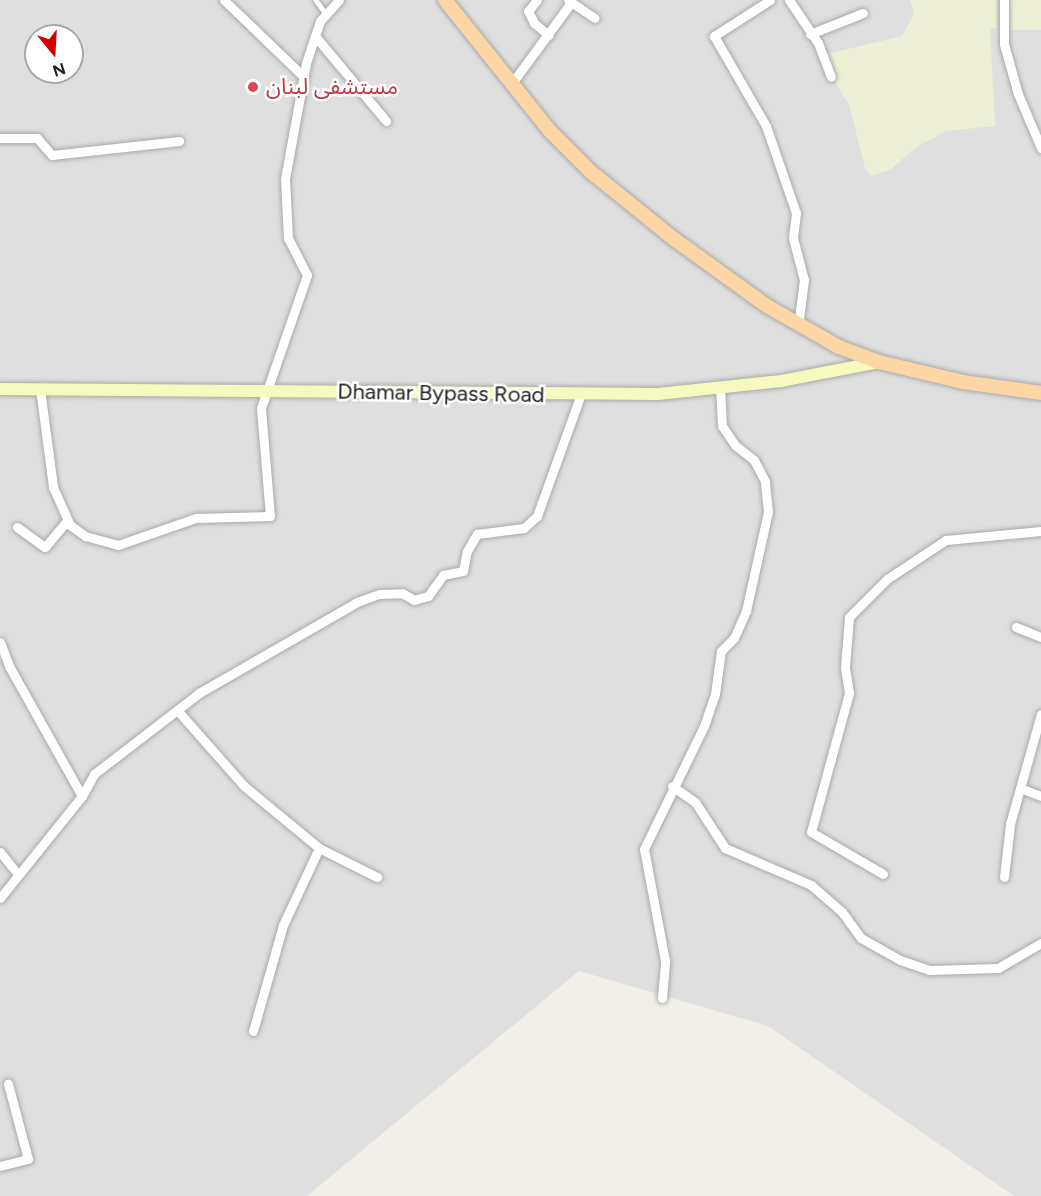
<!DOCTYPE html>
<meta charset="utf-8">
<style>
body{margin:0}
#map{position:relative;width:1041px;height:1196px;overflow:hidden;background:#f2efe9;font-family:Figtree,"Noto Sans Arabic",sans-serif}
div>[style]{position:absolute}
.residential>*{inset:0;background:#e0dfdf}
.farmland>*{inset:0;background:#eef0d5;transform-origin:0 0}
.roads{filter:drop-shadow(0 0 2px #a9a9a9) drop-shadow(0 0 2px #a9a9a9)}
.lane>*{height:4.5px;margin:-2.25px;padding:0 2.25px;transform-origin:2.25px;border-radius:2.25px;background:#fff}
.street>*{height:9px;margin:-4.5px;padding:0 4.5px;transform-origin:4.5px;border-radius:4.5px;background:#fff}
.secondary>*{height:12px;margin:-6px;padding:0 6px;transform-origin:6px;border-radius:6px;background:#f7fabf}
.primary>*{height:14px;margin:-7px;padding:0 7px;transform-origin:7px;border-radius:7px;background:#fcd6a4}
.dots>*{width:16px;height:16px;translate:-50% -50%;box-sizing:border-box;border:3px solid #fff;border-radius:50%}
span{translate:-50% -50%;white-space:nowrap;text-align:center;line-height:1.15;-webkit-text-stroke:5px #fff;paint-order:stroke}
.health-label{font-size:22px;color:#be3a42}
.left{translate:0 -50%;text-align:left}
.street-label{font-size:22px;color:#222}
.north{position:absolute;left:24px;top:24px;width:60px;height:60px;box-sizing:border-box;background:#fff;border:2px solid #a7a7a7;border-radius:50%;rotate:162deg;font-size:16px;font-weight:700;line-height:24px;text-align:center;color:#222}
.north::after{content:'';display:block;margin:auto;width:21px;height:27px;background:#d40000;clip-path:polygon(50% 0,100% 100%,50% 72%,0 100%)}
</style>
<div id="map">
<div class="residential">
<div style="clip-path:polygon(evenodd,0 0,1041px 0,1041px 1196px,1014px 1196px,768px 1026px,579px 971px,307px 1196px,0 1196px,0 0,36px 36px,72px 36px,72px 72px,36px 72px,36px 36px)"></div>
</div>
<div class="farmland">
<div style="clip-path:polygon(910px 0,997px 0,997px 28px,990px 28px,995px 126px,946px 131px,916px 147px,891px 169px,871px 176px,865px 168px,849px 104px,837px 86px,827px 54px,902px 36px,914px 14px)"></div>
<div style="left:1007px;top:0;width:34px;height:30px"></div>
</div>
<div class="roads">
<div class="lane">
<div style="left:316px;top:0;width:17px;rotate:54deg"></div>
</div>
<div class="street">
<div style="left:224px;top:0;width:111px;rotate:43.9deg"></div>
<div style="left:537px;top:0;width:14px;rotate:129deg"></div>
<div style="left:528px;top:11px;width:13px;rotate:63deg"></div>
<div style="left:534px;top:23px;width:19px;rotate:39deg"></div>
<div style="left:568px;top:0;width:32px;rotate:34deg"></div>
<div style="left:770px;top:0;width:67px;rotate:147.3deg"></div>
<div style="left:714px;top:36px;width:104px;rotate:60deg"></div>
<div style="left:766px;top:126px;width:92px;rotate:71deg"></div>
<div style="left:796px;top:213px;width:25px;rotate:97deg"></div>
<div style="left:793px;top:238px;width:43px;rotate:75.3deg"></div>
<div style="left:804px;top:280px;width:46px;rotate:97.4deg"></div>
<div style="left:789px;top:0;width:52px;rotate:56deg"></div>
<div style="left:818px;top:43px;width:36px;rotate:69deg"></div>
<div style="left:1004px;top:0;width:44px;rotate:90deg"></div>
<div style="left:1004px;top:44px;width:52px;rotate:74.4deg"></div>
<div style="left:1018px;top:94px;width:59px;rotate:66.9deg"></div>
<div style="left:810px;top:34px;width:57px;rotate:-21.6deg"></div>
<div style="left:315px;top:36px;width:111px;rotate:50.1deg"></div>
<div style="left:512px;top:83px;width:98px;rotate:-53.7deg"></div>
<div style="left:0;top:138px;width:37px"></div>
<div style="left:37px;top:138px;width:23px;rotate:49deg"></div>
<div style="left:52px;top:155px;width:128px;rotate:-6.3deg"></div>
<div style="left:40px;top:389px;width:99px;rotate:82.4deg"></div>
<div style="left:53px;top:487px;width:42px;rotate:65.9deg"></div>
<div style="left:70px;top:525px;width:19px;rotate:36deg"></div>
<div style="left:85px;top:536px;width:34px;rotate:15deg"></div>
<div style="left:118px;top:545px;width:83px;rotate:-19.1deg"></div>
<div style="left:196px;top:518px;width:74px;rotate:-1.5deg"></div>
<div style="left:270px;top:516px;width:108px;rotate:-94.8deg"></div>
<div style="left:261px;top:408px;width:141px;rotate:-70.9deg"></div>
<div style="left:307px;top:275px;width:42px;rotate:-117.2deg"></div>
<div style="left:288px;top:238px;width:59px;rotate:-92.9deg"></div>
<div style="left:285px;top:179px;width:118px;rotate:-79.7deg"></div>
<div style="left:306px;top:63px;width:44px;rotate:-71.6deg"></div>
<div style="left:320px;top:21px;width:28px;rotate:-48deg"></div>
<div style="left:17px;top:527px;width:34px;rotate:36deg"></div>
<div style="left:45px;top:547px;width:34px;rotate:-50deg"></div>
<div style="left:1016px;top:627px;width:27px;rotate:22deg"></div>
<div style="left:0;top:642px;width:26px;rotate:69deg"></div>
<div style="left:9px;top:666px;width:149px;rotate:60.7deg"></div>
<div style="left:177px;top:710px;width:101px;rotate:48.6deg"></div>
<div style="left:244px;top:786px;width:97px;rotate:39.6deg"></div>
<div style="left:319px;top:848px;width:65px;rotate:26.6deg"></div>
<div style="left:672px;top:786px;width:28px;rotate:35deg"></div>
<div style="left:695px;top:802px;width:55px;rotate:56.9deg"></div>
<div style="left:725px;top:848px;width:94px;rotate:23.3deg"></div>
<div style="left:811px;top:885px;width:41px;rotate:41.1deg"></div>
<div style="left:842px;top:912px;width:32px;rotate:54deg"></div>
<div style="left:861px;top:938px;width:45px;rotate:29.4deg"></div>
<div style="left:900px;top:960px;width:31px;rotate:19deg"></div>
<div style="left:929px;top:970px;width:69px;rotate:-1.7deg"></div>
<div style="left:998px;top:968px;width:50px;rotate:-30.2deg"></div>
<div style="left:1020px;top:788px;width:22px;rotate:21deg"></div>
<div style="left:0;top:852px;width:27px;rotate:51deg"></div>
<div style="left:883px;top:874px;width:83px;rotate:-149.7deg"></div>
<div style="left:811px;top:832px;width:144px;rotate:-74.7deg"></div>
<div style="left:849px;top:693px;width:26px;rotate:-99deg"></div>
<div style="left:845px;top:667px;width:50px;rotate:-85.4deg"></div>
<div style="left:849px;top:617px;width:54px;rotate:-45deg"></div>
<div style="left:887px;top:579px;width:71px;rotate:-33.5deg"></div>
<div style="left:946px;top:540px;width:95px;rotate:-5.4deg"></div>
<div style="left:1004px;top:877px;width:53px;rotate:-83.5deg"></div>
<div style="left:1010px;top:824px;width:114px;rotate:-74.3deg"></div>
<div style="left:0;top:898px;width:131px;rotate:-51.2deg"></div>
<div style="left:82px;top:796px;width:25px;rotate:-61deg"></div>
<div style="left:94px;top:774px;width:133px;rotate:-37.6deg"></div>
<div style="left:199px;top:693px;width:182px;rotate:-29.9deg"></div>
<div style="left:357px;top:602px;width:23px;rotate:-20deg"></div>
<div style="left:379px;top:594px;width:23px;rotate:-2deg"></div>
<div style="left:402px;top:593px;width:14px;rotate:30deg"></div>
<div style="left:414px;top:600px;width:15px;rotate:-16deg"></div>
<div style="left:428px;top:596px;width:26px;rotate:-54deg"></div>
<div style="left:443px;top:575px;width:20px;rotate:-11deg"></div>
<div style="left:463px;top:571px;width:20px;rotate:-79deg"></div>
<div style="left:467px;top:551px;width:20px;rotate:-60deg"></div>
<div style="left:477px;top:534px;width:47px;rotate:-7.3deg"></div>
<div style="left:524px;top:528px;width:18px;rotate:-43deg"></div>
<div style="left:537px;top:516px;width:130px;rotate:-70.2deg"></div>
<div style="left:662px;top:998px;width:37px;rotate:-85deg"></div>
<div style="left:665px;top:961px;width:114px;rotate:-100.6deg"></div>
<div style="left:644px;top:849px;width:137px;rotate:-64deg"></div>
<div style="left:704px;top:726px;width:34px;rotate:-71deg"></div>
<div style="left:715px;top:694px;width:43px;rotate:-82.1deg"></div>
<div style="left:721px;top:651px;width:18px;rotate:-45deg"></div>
<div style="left:734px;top:638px;width:30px;rotate:-66deg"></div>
<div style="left:746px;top:611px;width:101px;rotate:-77.5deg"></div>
<div style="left:768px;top:512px;width:31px;rotate:-96deg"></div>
<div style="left:765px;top:481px;width:24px;rotate:-118deg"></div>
<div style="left:754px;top:460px;width:24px;rotate:-142deg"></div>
<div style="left:735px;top:445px;width:23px;rotate:-124deg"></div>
<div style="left:722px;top:426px;width:39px;rotate:-93deg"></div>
<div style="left:253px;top:1031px;width:110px;rotate:-74.2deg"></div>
<div style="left:283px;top:925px;width:85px;rotate:-64.9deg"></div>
<div style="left:0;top:1166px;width:29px;rotate:-14deg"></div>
<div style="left:28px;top:1159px;width:78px;rotate:-104.9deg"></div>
</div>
<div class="secondary">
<div style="left:0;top:389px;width:658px;rotate:0.44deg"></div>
<div style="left:658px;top:394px;width:124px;rotate:-6deg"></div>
<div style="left:781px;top:381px;width:100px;rotate:-11deg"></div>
</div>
<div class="primary">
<div style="left:445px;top:0;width:168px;rotate:51.3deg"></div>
<div style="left:550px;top:131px;width:58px;rotate:45deg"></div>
<div style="left:591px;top:172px;width:107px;rotate:38.9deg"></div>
<div style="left:674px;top:239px;width:115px;rotate:35.8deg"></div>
<div style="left:767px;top:306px;width:83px;rotate:29.7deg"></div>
<div style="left:839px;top:347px;width:43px;rotate:20.6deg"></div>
<div style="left:879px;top:362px;width:86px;rotate:13.4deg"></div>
<div style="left:963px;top:382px;width:79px;rotate:8deg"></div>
</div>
</div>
<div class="dots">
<div style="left:253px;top:87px;background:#e0444e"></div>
</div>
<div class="health-label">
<span class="left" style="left:266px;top:87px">مستشفى لبنان</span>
</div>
<div class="street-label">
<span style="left:441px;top:393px;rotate:1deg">Dhamar Bypass Road</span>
</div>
<div class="north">N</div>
</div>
